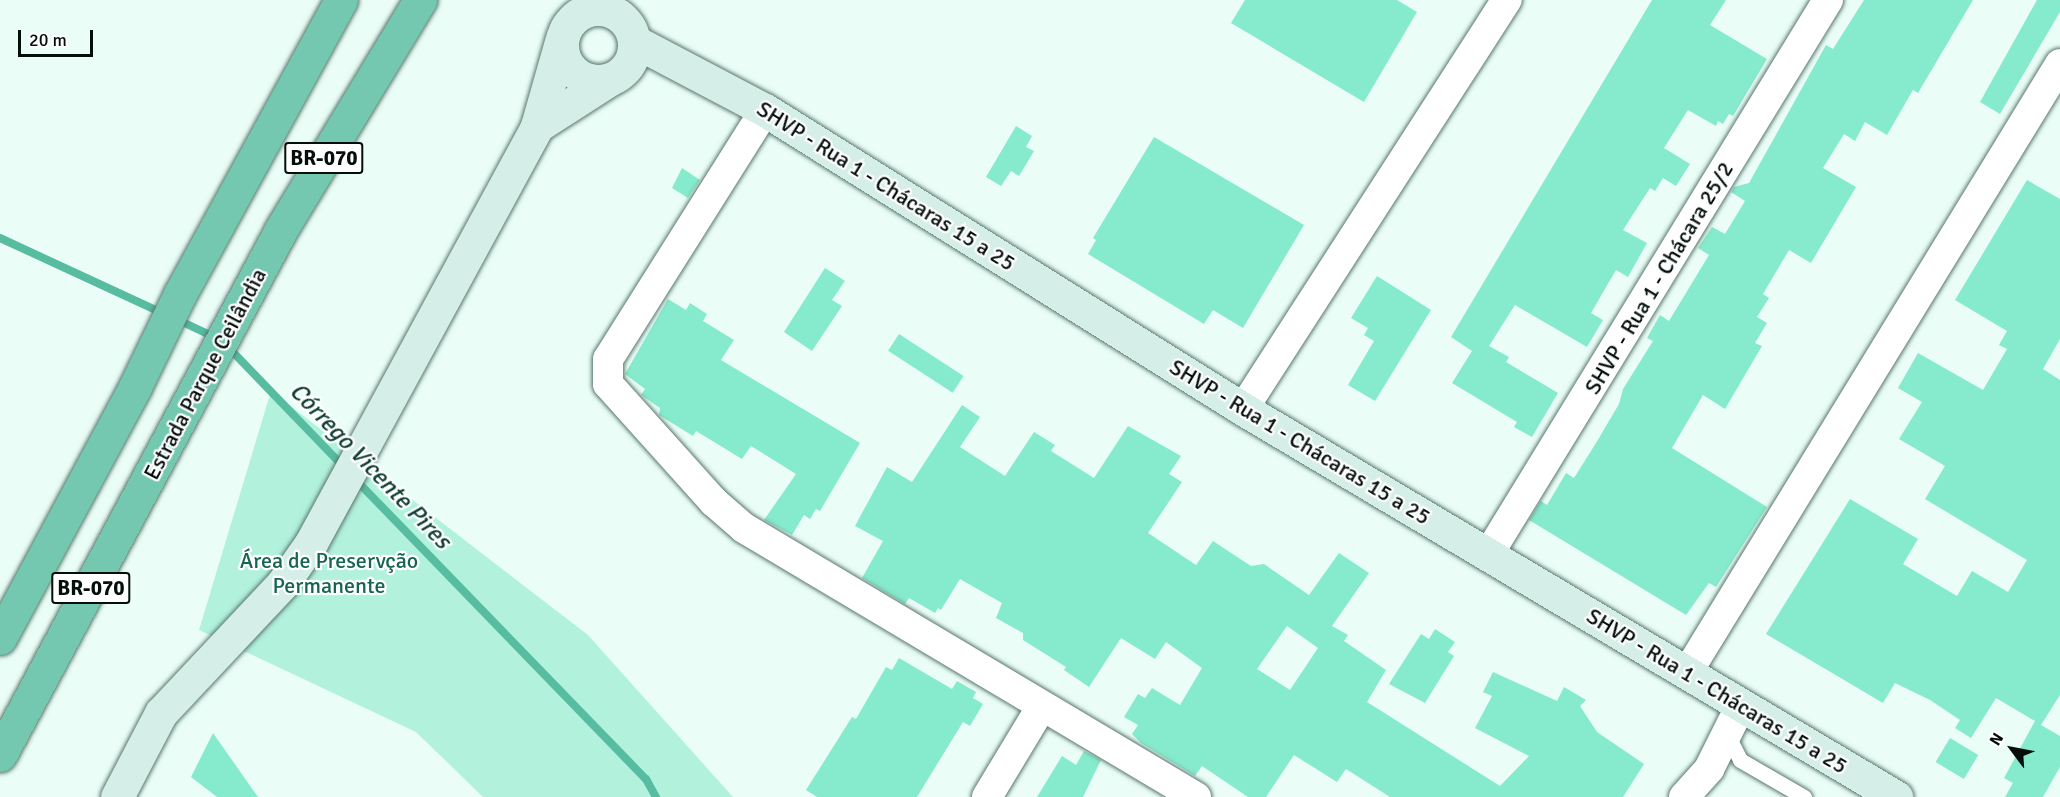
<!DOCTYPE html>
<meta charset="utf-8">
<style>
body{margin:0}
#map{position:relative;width:2060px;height:797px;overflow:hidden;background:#eafef7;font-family:Signika,sans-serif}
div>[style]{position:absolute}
.green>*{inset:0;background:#b2f2dd}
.stream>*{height:8px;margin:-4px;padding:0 4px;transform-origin:4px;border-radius:4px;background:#57bca0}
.building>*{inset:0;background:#86eacd;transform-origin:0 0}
.path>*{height:4px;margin-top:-2px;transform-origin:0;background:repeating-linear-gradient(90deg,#93a49f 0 1.5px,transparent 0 6px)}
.roads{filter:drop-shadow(0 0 2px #58776d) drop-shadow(0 0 2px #58776d)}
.lane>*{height:15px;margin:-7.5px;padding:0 7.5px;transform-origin:7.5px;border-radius:7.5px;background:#fff}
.street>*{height:30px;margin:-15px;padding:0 15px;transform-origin:15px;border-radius:15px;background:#fff}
.secondary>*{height:33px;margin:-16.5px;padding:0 16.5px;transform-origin:16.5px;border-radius:16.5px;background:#d5eee7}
.secondary>.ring{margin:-16.5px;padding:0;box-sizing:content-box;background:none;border:33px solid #d5eee7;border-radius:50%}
.highway>*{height:33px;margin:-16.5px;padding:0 16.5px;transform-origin:16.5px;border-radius:16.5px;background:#73c8af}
span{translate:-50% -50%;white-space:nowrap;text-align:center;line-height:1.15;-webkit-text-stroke:4.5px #fff;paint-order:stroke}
.shield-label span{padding:2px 4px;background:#fff;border:2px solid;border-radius:4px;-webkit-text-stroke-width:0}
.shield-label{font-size:21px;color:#040f0c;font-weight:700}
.street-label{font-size:22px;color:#040f0c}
.park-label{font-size:22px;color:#156552}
.water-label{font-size:24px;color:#0f3d31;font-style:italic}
.north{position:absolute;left:1982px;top:719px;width:60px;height:60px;-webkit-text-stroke:4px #fff;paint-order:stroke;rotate:302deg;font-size:16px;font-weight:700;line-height:24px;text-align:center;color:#040f0c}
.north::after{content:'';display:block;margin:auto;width:21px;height:27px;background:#040f0c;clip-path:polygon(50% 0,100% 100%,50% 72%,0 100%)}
.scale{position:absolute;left:18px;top:30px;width:75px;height:27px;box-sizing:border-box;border:3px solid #040f0c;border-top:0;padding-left:8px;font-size:18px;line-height:21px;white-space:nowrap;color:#040f0c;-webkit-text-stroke:4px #fff;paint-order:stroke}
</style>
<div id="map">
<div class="green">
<div style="clip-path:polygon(271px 391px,588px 635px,733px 797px,483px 797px,416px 732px,199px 630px)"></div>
</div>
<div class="stream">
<div style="left:0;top:238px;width:179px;rotate:24.8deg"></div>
<div style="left:176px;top:319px;width:42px;rotate:25.3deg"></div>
<div style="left:228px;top:347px;width:165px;rotate:46deg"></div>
<div style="left:355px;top:479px;width:418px;rotate:45.9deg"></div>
<div style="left:646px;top:779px;width:21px;rotate:61deg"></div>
</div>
<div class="building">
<div style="clip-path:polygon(1245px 0,1397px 0,1417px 12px,1364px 102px,1231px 23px)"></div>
<div style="clip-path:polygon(1652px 0,1726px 0,1710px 25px,1767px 59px,1733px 116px,1729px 114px,1723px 124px,1718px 121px,1716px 126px,1688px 110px,1664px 148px,1690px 164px,1676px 186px,1663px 178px,1655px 191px,1650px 188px,1623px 230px,1647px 243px,1628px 277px,1616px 270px,1591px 313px,1603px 320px,1587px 347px,1515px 305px,1489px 346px,1509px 357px,1506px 362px,1558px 393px,1532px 437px,1514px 427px,1517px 422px,1452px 383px,1472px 351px,1451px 337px)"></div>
<div style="clip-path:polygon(1864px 0,1973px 0,1918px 93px,1913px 90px,1887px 135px,1865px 122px,1855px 141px,1844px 134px,1823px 168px,1856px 187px,1811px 263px,1789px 250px,1763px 294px,1769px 298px,1757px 317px,1767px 323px,1755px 343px,1762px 346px,1725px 409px,1703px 395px,1672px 448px,1767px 507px,1716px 587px,1709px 583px,1686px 615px,1529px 520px,1541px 501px,1547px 505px,1566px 473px,1574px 478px,1596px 443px,1619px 404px,1623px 389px,1653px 341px,1647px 338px,1660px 315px,1669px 321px,1709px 255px,1698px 248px,1712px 227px,1725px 234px,1745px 201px,1731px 192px,1734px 187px,1749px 183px,1826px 45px,1833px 49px)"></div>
<div style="clip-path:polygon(2037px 0,2060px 0,2060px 12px,2000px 114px,1980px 102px)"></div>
<div style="clip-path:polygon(1016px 126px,1032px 136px,1026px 147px,1034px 151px,1019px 176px,1011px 171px,1001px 186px,986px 177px)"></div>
<div style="clip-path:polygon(1154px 137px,1304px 225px,1243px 328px,1213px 310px,1204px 324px,1088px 254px,1096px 240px,1093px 238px)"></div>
<div style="clip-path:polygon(682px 168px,700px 180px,688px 198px,672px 188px)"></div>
<div style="clip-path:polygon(2027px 180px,2060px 199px,2060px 339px,2043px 369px,2060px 380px,2060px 695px,2041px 725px,2060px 736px,2060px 767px,2043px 797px,2005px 797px,2013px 783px,2004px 778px,2035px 721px,1996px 698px,1971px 738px,1955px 728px,1960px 720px,1930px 700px,1895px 683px,1883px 703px,1766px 634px,1850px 499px,1918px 539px,1903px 564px,1957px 596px,1972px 571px,2008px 592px,2027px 560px,1925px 499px,1945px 466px,1899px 439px,1922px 402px,1898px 388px,1918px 353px,1983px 390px,2007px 349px,1999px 345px,2007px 331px,1955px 300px)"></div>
<div style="clip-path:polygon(825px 268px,845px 281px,832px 300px,842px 306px,812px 351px,784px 332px)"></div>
<div style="clip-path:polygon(1377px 276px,1431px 310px,1375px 401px,1348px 385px,1374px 341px,1364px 335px,1368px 328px,1351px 318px)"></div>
<div style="clip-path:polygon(668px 299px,686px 310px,690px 303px,707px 314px,703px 321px,734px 340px,721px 360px,860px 443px,820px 511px,816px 509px,810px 519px,804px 515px,792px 535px,764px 520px,796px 474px,751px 446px,742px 459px,696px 431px,693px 436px,659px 415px,660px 408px,641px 395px,645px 389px,625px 374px)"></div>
<div style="left:899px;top:334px;width:77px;height:20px;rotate:33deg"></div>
<div style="clip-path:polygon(evenodd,962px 405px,980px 417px,960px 447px,1005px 476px,1034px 432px,1055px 445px,1051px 451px,1094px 478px,1128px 426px,1181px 456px,1169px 474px,1182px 482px,1148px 533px,1196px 565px,1213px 541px,1251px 566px,1264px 564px,1309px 595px,1339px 553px,1369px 573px,1332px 626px,1348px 635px,1344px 641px,1386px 670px,1367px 702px,1500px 786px,1529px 756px,1475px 728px,1492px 696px,1483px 692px,1493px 672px,1557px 701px,1564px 687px,1586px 700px,1580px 706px,1597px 732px,1644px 764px,1623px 797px,1390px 797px,1346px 769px,1337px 782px,1294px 755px,1266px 797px,1248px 797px,1202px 766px,1195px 776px,1141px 743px,1132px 734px,1138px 725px,1124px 717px,1138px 694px,1145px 698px,1152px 688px,1180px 705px,1202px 668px,1166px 642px,1155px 659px,1121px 638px,1089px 687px,1064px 670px,1066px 667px,1023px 640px,1023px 633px,996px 618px,1002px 603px,960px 579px,941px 610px,938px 608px,935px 613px,909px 598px,905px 604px,862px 578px,883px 541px,855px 526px,887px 467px,912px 482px,962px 405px,1287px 626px,1318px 648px,1290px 690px,1257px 669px,1287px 626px)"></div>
<div style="clip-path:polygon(1435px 629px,1455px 642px,1448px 652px,1454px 656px,1425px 703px,1389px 684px,1421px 634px,1429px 639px)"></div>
<div style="clip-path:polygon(899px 658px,952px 689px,957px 681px,976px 692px,973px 698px,983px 704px,970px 726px,963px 722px,917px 797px,817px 797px,806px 790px,852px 717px,856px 719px,886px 667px,892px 670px)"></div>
<div style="clip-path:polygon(213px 733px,258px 797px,217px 797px,191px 777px)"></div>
<div style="left:1950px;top:738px;width:33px;height:28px;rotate:31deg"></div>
<div style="clip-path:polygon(1084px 751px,1101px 760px,1083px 797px,1037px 797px,1062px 756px,1076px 765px)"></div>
</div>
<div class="path">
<div style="left:575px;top:12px;width:14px;rotate:-60deg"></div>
</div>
<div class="roads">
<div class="lane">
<div style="left:1727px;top:734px;width:29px;rotate:63deg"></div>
<div style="left:1740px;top:760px;width:74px;rotate:30deg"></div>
</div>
<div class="street">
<div style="left:765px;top:110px;width:294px;rotate:122.2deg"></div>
<div style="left:608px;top:359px;width:25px;rotate:90deg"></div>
<div style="left:608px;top:384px;width:159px;rotate:48.1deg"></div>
<div style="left:714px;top:502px;width:40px;rotate:41deg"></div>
<div style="left:744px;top:528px;width:526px;rotate:30.76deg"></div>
<div style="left:1243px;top:409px;width:487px;rotate:-57.2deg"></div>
<div style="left:1488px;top:555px;width:651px;rotate:-58.51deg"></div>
<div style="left:1687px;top:673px;width:714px;rotate:-58.51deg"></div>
<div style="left:987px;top:797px;width:106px;rotate:-58.9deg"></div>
<div style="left:1684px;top:797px;width:38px;rotate:-48deg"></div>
<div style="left:1709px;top:769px;width:72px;rotate:-63.4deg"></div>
</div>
<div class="secondary">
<div class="ring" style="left:562px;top:9px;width:39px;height:39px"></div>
<div style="left:634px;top:41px;width:148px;rotate:27.8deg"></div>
<div style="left:765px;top:110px;width:564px;rotate:32.03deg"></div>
<div style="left:1243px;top:409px;width:760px;rotate:30.72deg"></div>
<div style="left:537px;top:126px;width:85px;rotate:-32.6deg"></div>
<div style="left:117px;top:797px;width:95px;rotate:-62.4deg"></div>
<div style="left:161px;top:713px;width:178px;rotate:-46.8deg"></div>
<div style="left:283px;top:583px;width:49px;rotate:-55deg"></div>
<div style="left:311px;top:543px;width:474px;rotate:-61.5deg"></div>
<div style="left:537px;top:126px;width:91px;rotate:-74.1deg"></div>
</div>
<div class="highway">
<div style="left:0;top:638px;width:285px;rotate:-61.7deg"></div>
<div style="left:135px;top:387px;width:103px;rotate:-64.2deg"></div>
<div style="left:180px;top:294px;width:335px;rotate:-61.3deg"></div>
<div style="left:0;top:755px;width:598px;rotate:-61.85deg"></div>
<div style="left:282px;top:228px;width:267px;rotate:-58.8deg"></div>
</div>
</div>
<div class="shield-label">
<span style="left:324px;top:158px">BR-070</span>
<span style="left:91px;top:588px">BR-070</span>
</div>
<div class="street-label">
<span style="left:886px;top:186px;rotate:32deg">SHVP - Rua 1 - Chácaras 15 a 25</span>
<span style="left:1659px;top:278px;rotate:-59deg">SHVP - Rua 1 - Chácara 25/2</span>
<span style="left:205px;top:374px;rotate:-62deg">Estrada Parque Ceilândia</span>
<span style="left:1300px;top:442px;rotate:31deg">SHVP - Rua 1 - Chácaras 15 a 25</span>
<span style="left:1717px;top:691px;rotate:31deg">SHVP - Rua 1 - Chácaras 15 a 25</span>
</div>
<div class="park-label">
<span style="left:329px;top:573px">Área de Preservção<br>Permanente</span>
</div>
<div class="water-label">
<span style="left:370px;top:466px;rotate:46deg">Córrego Vicente Pires</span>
</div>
<div class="north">N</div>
<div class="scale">20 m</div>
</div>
